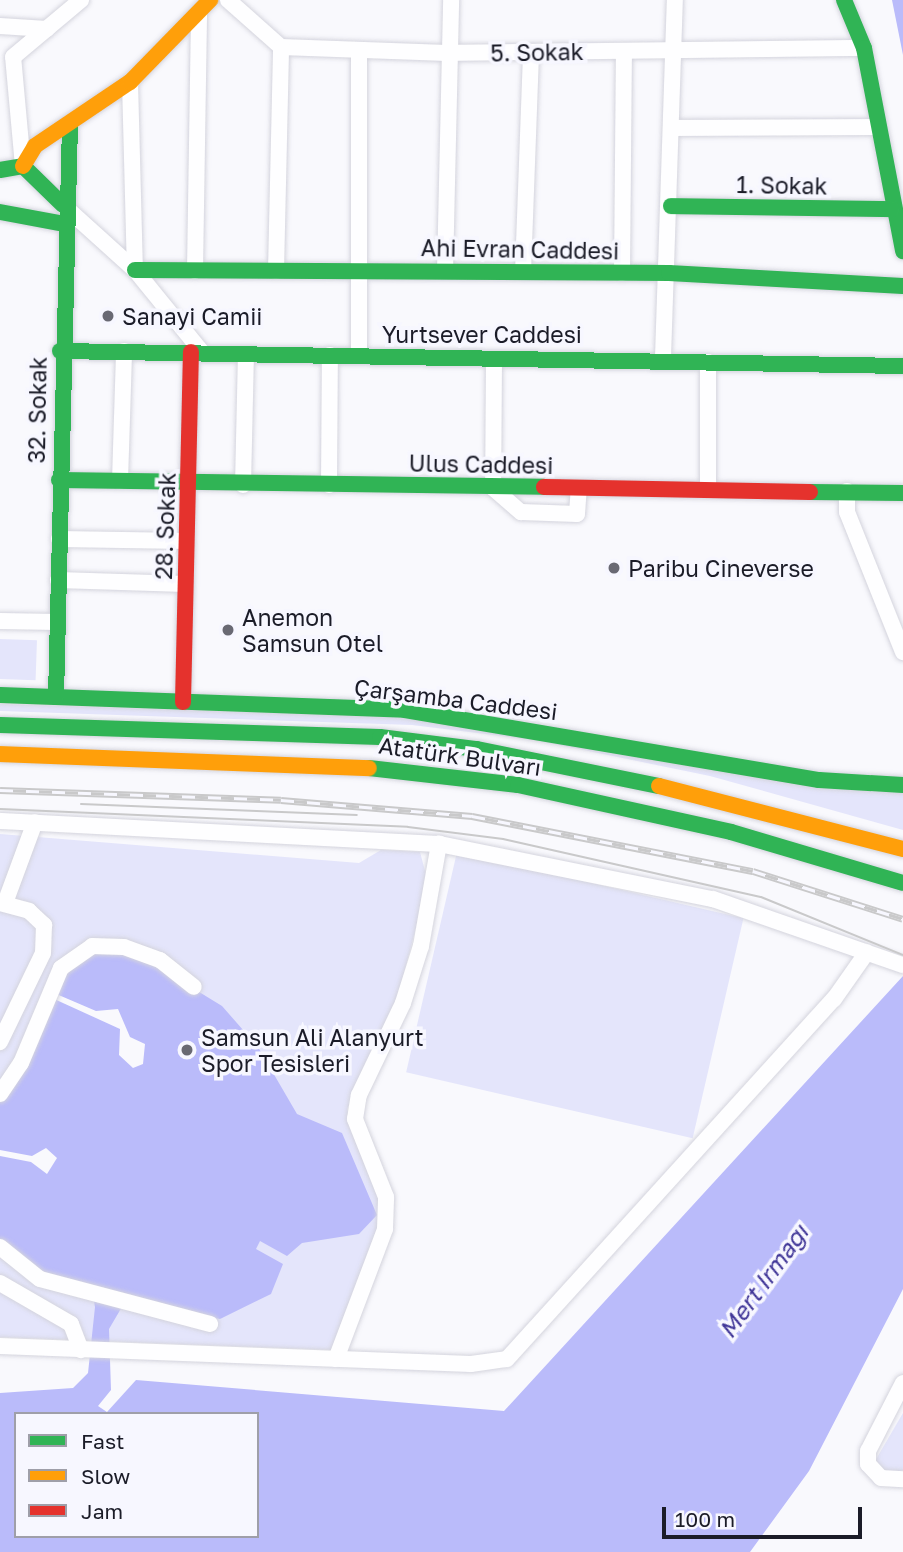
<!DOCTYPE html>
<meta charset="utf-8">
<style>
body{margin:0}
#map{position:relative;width:903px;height:1552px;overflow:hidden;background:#f9f9fd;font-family:"Golos Text",sans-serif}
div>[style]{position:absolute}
.green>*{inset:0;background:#e4e5fb;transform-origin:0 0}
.water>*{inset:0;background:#babbfa}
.pier>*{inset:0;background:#f9f9fd}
.roads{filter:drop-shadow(0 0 2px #d4d4dd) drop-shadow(0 0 2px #d4d4dd)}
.street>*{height:16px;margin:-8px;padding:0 8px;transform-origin:8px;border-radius:8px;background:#fefeff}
.fast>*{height:16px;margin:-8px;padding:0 8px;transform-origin:8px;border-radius:8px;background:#30b455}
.slow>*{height:16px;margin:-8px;padding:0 8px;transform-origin:8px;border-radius:8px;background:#ff9f0a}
.jam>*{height:16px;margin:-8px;padding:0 8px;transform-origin:8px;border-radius:8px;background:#e5322d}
.tram>*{height:2px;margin:-1px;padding:0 1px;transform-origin:1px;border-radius:1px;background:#c9c9ca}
.rail>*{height:7px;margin-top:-3.5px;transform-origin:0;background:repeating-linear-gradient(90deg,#f7f7ff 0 13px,#c9c9ca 0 26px);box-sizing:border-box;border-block:2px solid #c9c9ca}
.dots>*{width:19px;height:19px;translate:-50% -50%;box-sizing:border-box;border:4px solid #f7f7ff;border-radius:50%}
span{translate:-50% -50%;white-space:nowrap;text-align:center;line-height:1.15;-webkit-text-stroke:7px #f7f7ff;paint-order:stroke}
.street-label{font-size:23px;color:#1b1c28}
.poi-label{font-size:23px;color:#1b1c28}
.left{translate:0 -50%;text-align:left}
.water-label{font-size:24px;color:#403698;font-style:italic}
.legend{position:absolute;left:14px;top:1412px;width:245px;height:126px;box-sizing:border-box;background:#f7f7ff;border:2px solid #9f9fa9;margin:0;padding:9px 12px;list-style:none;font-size:21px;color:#1b1c28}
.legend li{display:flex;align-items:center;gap:14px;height:35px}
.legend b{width:35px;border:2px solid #9f9fa9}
.scale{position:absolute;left:662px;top:1507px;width:200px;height:32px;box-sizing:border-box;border:4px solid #1b1c28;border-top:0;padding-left:9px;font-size:21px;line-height:24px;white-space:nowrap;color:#1b1c28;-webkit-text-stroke:5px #f7f7ff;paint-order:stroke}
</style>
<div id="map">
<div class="green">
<div style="left:0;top:639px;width:37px;height:40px;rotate:2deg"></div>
<div style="clip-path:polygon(0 704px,409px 717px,903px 791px,903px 830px,710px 776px,535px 740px,412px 725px,0 711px)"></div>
<div style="clip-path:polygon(0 834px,359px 863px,381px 850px,420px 852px,428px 882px,395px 1007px,347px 1109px,384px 1200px,383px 1227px,335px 1350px,0 1337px)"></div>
<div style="left:457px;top:852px;width:294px;height:226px;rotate:13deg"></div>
<div style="clip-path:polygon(903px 1413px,903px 1470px,886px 1477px,875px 1461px)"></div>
</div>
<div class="water">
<div style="clip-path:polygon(892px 0,903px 0,903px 55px)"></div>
<div style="clip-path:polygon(evenodd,96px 948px,142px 957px,222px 1006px,258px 1047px,297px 1114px,342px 1133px,377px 1215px,359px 1234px,302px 1243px,287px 1256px,260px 1241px,256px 1249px,283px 1264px,271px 1294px,220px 1319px,126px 1300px,109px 1329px,111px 1390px,98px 1406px,107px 1412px,136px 1380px,504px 1411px,903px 976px,903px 1289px,809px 1471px,750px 1552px,0 1552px,0 1393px,73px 1388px,88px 1373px,95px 1307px,92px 1290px,47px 1276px,0 1241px,0 1102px,21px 1075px,61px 977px,96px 948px,16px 1414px,257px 1414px,257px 1536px,16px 1536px,16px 1414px)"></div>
</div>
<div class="pier">
<div style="clip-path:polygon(54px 993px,96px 1011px,118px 1009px,130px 1037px,145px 1044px,143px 1064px,133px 1068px,119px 1055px,120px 1029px,52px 998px)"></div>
<div style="clip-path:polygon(46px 1148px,57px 1158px,47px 1174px,31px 1162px,0 1156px,0 1150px,32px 1156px)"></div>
</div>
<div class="roads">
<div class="street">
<div style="left:228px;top:0;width:71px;rotate:41.6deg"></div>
<div style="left:281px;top:47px;width:166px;rotate:2.1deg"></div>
<div style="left:447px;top:53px;width:417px;rotate:-0.7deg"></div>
<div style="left:0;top:26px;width:47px;rotate:3.7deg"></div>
<div style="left:359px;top:50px;width:306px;rotate:90deg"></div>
<div style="left:130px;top:82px;width:188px;rotate:88.5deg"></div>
<div style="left:675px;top:128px;width:201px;rotate:-0.3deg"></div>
<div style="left:23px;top:166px;width:109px;rotate:-95.2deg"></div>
<div style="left:13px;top:57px;width:89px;rotate:-40deg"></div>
<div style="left:63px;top:205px;width:97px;rotate:42.1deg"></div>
<div style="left:135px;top:270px;width:104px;rotate:50.8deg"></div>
<div style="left:195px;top:271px;width:256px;rotate:-89.1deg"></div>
<div style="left:276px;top:271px;width:224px;rotate:-88.7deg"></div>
<div style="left:445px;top:271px;width:271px;rotate:-88.7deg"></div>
<div style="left:523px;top:272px;width:220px;rotate:-87.9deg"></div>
<div style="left:622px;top:273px;width:222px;rotate:-89.5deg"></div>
<div style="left:663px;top:357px;width:357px;rotate:-88.1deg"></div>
<div style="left:494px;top:360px;width:128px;rotate:90.4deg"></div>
<div style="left:493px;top:488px;width:37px;rotate:41deg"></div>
<div style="left:521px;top:512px;width:56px;rotate:2deg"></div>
<div style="left:577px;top:514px;width:26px;rotate:-86deg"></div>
<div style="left:708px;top:362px;width:126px;rotate:90deg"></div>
<div style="left:120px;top:481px;width:130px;rotate:-88.2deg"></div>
<div style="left:243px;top:485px;width:131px;rotate:-88.7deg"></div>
<div style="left:329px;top:485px;width:130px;rotate:-89.6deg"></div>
<div style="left:847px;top:491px;width:21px;rotate:90deg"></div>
<div style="left:847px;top:512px;width:151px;rotate:68.2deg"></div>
<div style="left:59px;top:539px;width:127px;rotate:0.9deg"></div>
<div style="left:58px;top:580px;width:127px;rotate:1.8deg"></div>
<div style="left:0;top:621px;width:57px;rotate:1deg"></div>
<div style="left:0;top:821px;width:440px;rotate:3deg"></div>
<div style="left:439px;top:844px;width:279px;rotate:11.4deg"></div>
<div style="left:713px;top:899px;width:201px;rotate:19.2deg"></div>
<div style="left:0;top:903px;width:30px;rotate:15deg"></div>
<div style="left:29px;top:911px;width:21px;rotate:43deg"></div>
<div style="left:44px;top:925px;width:28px;rotate:92deg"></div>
<div style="left:43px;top:953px;width:99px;rotate:115.8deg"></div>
<div style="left:5px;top:903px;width:86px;rotate:-69.7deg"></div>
<div style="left:0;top:1094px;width:37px;rotate:-56deg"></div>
<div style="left:21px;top:1063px;width:103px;rotate:-67.2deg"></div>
<div style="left:61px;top:968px;width:38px;rotate:-35deg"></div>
<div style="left:92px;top:946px;width:32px;rotate:2deg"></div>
<div style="left:124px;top:947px;width:38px;rotate:20deg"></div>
<div style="left:160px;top:960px;width:43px;rotate:38.5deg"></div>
<div style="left:0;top:1247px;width:51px;rotate:38.7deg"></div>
<div style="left:40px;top:1279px;width:176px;rotate:14.8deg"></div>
<div style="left:0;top:1283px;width:82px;rotate:30deg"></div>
<div style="left:71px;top:1324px;width:28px;rotate:69deg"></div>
<div style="left:0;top:1346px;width:471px;rotate:2.2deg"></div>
<div style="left:471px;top:1364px;width:36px;rotate:-8deg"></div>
<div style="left:507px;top:1359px;width:486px;rotate:-47.8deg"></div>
<div style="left:834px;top:999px;width:57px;rotate:-54.9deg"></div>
<div style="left:336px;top:1359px;width:139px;rotate:-69.3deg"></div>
<div style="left:385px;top:1229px;width:32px;rotate:-88deg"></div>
<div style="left:386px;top:1197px;width:84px;rotate:-111.7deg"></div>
<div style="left:355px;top:1119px;width:24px;rotate:-81deg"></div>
<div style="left:359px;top:1095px;width:102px;rotate:-64.4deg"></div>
<div style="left:403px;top:1003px;width:60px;rotate:-72.5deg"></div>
<div style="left:421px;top:946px;width:104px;rotate:-80deg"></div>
<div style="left:903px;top:1383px;width:76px;rotate:117.2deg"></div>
<div style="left:868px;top:1451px;width:13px;rotate:90deg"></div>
<div style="left:868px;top:1464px;width:19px;rotate:47deg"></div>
<div style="left:881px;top:1478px;width:22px;rotate:3deg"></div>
</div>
<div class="fast">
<div style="left:844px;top:0;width:52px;rotate:67.4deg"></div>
<div style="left:864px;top:48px;width:207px;rotate:79.1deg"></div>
<div style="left:0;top:170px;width:23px;rotate:-10deg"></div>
<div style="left:23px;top:166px;width:56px;rotate:44.3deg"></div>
<div style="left:671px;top:206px;width:221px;rotate:0.8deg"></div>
<div style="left:0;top:212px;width:65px;rotate:10.6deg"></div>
<div style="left:135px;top:270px;width:534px;rotate:0.32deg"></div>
<div style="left:669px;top:273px;width:234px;rotate:3.2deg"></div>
<div style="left:60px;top:351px;width:843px;rotate:1.02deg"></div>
<div style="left:59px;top:480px;width:485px;rotate:0.8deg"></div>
<div style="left:810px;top:492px;width:93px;rotate:0.6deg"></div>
<div style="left:0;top:695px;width:405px;rotate:2.1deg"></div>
<div style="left:405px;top:710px;width:420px;rotate:9.6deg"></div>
<div style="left:819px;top:780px;width:84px;rotate:3.4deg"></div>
<div style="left:56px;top:697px;width:572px;rotate:-88.6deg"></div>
<div style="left:0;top:725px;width:380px;rotate:1.8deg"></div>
<div style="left:380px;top:737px;width:98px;rotate:7.1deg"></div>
<div style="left:477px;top:749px;width:186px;rotate:11.5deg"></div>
<div style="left:369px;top:768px;width:150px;rotate:6.5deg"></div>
<div style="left:518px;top:785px;width:218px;rotate:12.4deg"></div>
<div style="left:731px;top:832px;width:179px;rotate:16.5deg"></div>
</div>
<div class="slow">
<div style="left:23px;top:166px;width:23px;rotate:-59deg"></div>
<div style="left:35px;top:146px;width:115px;rotate:-34deg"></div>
<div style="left:130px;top:82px;width:115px;rotate:-45.7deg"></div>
<div style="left:0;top:754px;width:369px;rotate:2.2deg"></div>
<div style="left:659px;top:786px;width:252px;rotate:14.5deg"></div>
</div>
<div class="jam">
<div style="left:544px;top:487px;width:266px;rotate:1.1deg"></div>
<div style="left:183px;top:702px;width:350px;rotate:-88.7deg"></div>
</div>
</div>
<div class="tram">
<div style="left:81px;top:804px;width:276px;rotate:2.3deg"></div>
<div style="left:0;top:809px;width:408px;rotate:2.5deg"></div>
<div style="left:408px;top:827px;width:96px;rotate:7.2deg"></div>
<div style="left:503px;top:839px;width:264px;rotate:12.7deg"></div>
<div style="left:761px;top:897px;width:153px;rotate:22.2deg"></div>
</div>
<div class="rail">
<div style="left:0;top:790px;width:281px;rotate:2deg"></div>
<div style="left:281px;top:800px;width:192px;rotate:4.8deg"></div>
<div style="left:472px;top:816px;width:286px;rotate:11.1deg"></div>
<div style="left:753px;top:871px;width:157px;rotate:17.7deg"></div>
</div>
<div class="dots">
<div style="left:108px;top:316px;background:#696973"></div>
<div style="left:614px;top:568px;background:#696973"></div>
<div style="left:228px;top:630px;background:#696973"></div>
<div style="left:187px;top:1050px;background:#696973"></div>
</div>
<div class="street-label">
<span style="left:537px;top:52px;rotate:-1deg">5. Sokak</span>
<span style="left:782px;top:185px;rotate:1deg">1. Sokak</span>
<span style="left:520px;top:249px;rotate:1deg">Ahi Evran Caddesi</span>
<span style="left:482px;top:334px">Yurtsever Caddesi</span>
<span style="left:37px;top:410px;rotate:-89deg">32. Sokak</span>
<span style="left:481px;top:464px;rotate:1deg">Ulus Caddesi</span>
<span style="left:165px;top:526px;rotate:-88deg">28. Sokak</span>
<span style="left:456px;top:699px;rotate:7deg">Çarşamba Caddesi</span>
<span style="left:460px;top:756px;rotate:8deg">Atatürk Bulvarı</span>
</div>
<div class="poi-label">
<span class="left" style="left:122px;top:316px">Sanayi Camii</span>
<span class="left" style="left:628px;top:568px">Paribu Cineverse</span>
<span class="left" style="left:242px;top:630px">Anemon<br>Samsun Otel</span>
<span class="left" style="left:201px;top:1050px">Samsun Ali Alanyurt<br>Spor Tesisleri</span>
</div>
<div class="water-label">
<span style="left:763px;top:1281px;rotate:-54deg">Mert Irmağı</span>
</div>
<ul class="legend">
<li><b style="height:9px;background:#30b455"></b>Fast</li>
<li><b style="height:9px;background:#ff9f0a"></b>Slow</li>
<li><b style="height:9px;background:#e5322d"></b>Jam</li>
</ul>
<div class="scale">100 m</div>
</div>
